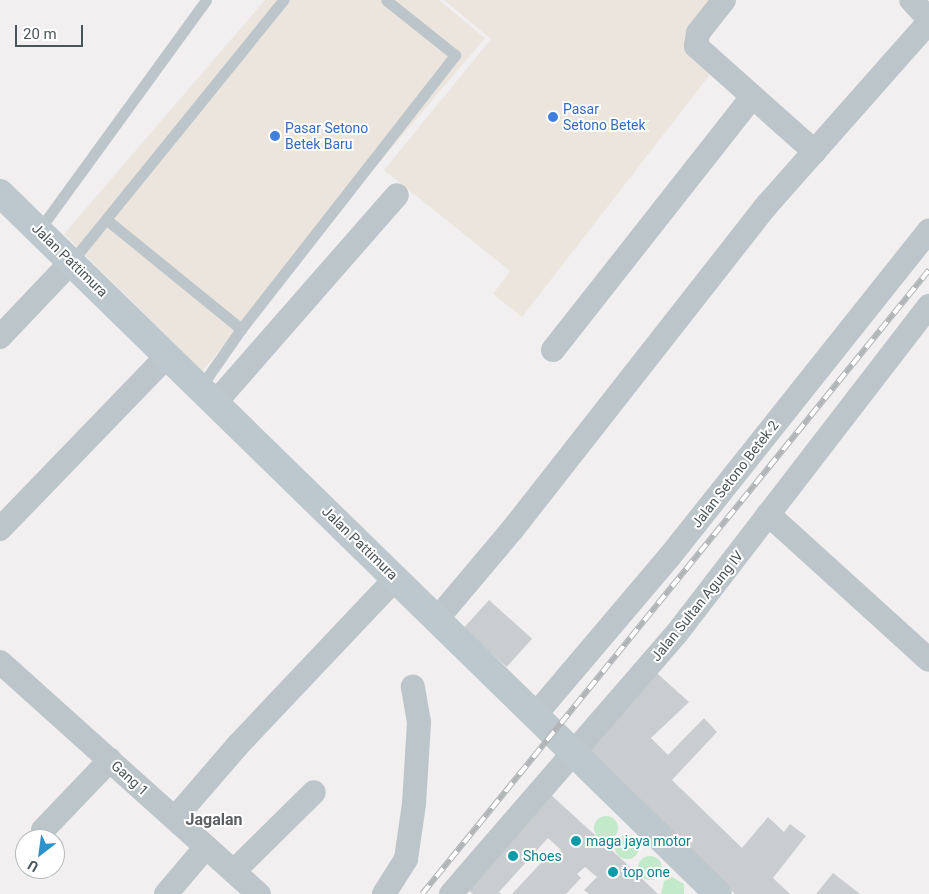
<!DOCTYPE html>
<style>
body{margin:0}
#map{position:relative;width:929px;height:894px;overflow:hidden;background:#f1efef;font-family:Roboto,sans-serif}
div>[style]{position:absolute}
.commercial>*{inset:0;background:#ece5de}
.green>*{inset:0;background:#c2e9ca}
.round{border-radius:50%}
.building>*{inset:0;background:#c9cdd0;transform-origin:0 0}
.service>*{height:11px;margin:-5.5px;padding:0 5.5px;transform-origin:5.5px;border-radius:5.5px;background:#bcc5ca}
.minor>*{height:24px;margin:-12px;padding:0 12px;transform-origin:12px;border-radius:12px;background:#bcc5ca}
.secondary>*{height:28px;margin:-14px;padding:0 14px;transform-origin:14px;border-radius:14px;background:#bdc8ce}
.rail>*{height:5.5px;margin-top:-2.75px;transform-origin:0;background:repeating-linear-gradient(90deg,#fff 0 11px,#b2b5b8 0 22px);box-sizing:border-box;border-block:1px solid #b2b5b8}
.dots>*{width:14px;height:14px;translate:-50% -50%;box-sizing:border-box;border:2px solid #fff;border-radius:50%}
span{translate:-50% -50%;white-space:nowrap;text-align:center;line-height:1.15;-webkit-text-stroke:4px #fff;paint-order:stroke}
.shop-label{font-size:14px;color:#366cbe}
.left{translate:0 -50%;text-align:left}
.street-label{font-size:14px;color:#49555a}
.culture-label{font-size:14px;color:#0d838f}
.quarter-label{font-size:16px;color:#5c6063;font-weight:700}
.north{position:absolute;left:15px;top:829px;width:50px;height:50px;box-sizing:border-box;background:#fff;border:1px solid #b6bbbd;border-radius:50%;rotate:210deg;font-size:14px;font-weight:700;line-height:20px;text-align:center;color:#49555a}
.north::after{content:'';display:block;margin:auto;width:18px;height:22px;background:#2f91cb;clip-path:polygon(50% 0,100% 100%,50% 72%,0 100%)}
.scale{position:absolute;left:15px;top:25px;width:68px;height:22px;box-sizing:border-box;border:2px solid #49555a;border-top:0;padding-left:6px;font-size:15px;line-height:18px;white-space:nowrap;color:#49555a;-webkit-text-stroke:4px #fff;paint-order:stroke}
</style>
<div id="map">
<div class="commercial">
<div style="clip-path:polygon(265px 0,439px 0,485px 38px,202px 371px,64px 234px)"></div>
<div style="clip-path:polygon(444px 0,720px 0,689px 39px,719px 63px,522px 317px,493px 294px,510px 271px,384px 170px,491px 39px)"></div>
</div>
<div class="green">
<div class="round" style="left:594px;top:816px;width:24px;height:24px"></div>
<div class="round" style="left:615px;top:835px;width:24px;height:24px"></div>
<div class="round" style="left:638px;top:856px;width:24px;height:24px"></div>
<div style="clip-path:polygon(672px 877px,684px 884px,684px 894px,661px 894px,664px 881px)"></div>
</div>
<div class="building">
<div style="left:489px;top:600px;width:58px;height:38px;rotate:42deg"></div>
<div style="clip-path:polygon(650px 667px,689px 702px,651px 738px,668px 755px,704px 718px,717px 732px,672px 780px,742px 848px,768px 817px,784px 832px,790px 824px,806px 836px,773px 878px,790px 894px,735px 894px,589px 752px)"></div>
<div style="clip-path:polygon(550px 794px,630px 867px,658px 894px,589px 894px,584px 890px,597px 877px,585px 867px,577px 874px,581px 878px,566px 894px,512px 894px,552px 851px,557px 855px,561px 850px,548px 838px,499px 892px,501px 894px,473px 894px,468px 890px)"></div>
<div style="clip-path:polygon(833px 873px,860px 894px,816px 894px)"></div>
</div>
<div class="service">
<div style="left:107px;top:220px;width:173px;rotate:39.1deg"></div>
<div style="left:39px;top:230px;width:284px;rotate:-54deg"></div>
<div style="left:72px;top:261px;width:336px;rotate:-51deg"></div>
<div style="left:200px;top:388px;width:72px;rotate:-55.2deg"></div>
<div style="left:241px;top:329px;width:348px;rotate:-52deg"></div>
<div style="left:455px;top:55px;width:88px;rotate:-141.4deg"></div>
</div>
<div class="minor">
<div style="left:724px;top:0;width:42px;rotate:128.2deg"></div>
<div style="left:698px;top:33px;width:13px;rotate:99deg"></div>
<div style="left:696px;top:46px;width:159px;rotate:41.7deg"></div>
<div style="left:0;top:337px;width:105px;rotate:-46.5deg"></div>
<div style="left:553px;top:350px;width:320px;rotate:-51.8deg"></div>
<div style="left:215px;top:403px;width:276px;rotate:-48.8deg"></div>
<div style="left:768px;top:514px;width:217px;rotate:42.2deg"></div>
<div style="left:0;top:529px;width:240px;rotate:-46deg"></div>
<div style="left:437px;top:619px;width:116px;rotate:-49.9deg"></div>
<div style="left:512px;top:530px;width:413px;rotate:-51.9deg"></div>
<div style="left:767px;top:205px;width:240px;rotate:-48.5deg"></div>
<div style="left:926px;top:25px;width:8px;rotate:-83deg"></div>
<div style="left:927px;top:17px;width:23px;rotate:-133deg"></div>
<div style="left:0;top:662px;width:348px;rotate:41.9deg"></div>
<div style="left:536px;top:714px;width:207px;rotate:-49.7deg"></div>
<div style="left:670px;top:556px;width:416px;rotate:-51.5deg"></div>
<div style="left:175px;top:818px;width:96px;rotate:-49.2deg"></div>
<div style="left:238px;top:745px;width:230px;rotate:-46.6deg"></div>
<div style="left:43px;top:830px;width:97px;rotate:-46.3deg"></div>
<div style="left:234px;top:871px;width:112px;rotate:-44.6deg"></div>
<div style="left:166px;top:894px;width:62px;rotate:-49.6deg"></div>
<div style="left:384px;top:894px;width:41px;rotate:-57.8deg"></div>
<div style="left:406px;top:859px;width:56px;rotate:-81.7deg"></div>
<div style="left:414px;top:804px;width:82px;rotate:-86.5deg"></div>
<div style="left:419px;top:722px;width:36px;rotate:-100deg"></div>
<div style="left:451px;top:894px;width:345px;rotate:-49.1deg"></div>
<div style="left:677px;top:633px;width:413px;rotate:-52.4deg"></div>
</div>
<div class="secondary">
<div style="left:0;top:193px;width:1003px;rotate:44.31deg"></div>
</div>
<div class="rail">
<div style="left:422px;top:894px;width:804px;rotate:-50.91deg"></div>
</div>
<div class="dots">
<div style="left:553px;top:117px;background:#3f7fe0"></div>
<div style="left:275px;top:136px;background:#3f7fe0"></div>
<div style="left:576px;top:841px;background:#0f9aa8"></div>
<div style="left:513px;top:856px;background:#0f9aa8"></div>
<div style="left:613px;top:872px;background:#0f9aa8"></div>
</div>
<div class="shop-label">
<span class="left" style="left:563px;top:117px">Pasar<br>Setono Betek</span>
<span class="left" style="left:285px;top:136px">Pasar Setono<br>Betek Baru</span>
</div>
<div class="street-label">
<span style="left:70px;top:260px;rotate:44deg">Jalan Pattimura</span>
<span style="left:735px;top:474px;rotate:-52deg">Jalan Setono Betek 2</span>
<span style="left:360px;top:543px;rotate:44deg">Jalan Pattimura</span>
<span style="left:697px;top:606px;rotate:-51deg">Jalan Sultan Agung IV</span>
<span style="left:130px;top:778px;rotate:42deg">Gang 1</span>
</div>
<div class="culture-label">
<span class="left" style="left:586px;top:841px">maga jaya motor</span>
<span class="left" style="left:523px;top:856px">Shoes</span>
<span class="left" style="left:623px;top:872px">top one</span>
</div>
<div class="quarter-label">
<span style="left:214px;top:820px">Jagalan</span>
</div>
<div class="north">U</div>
<div class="scale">20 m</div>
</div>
